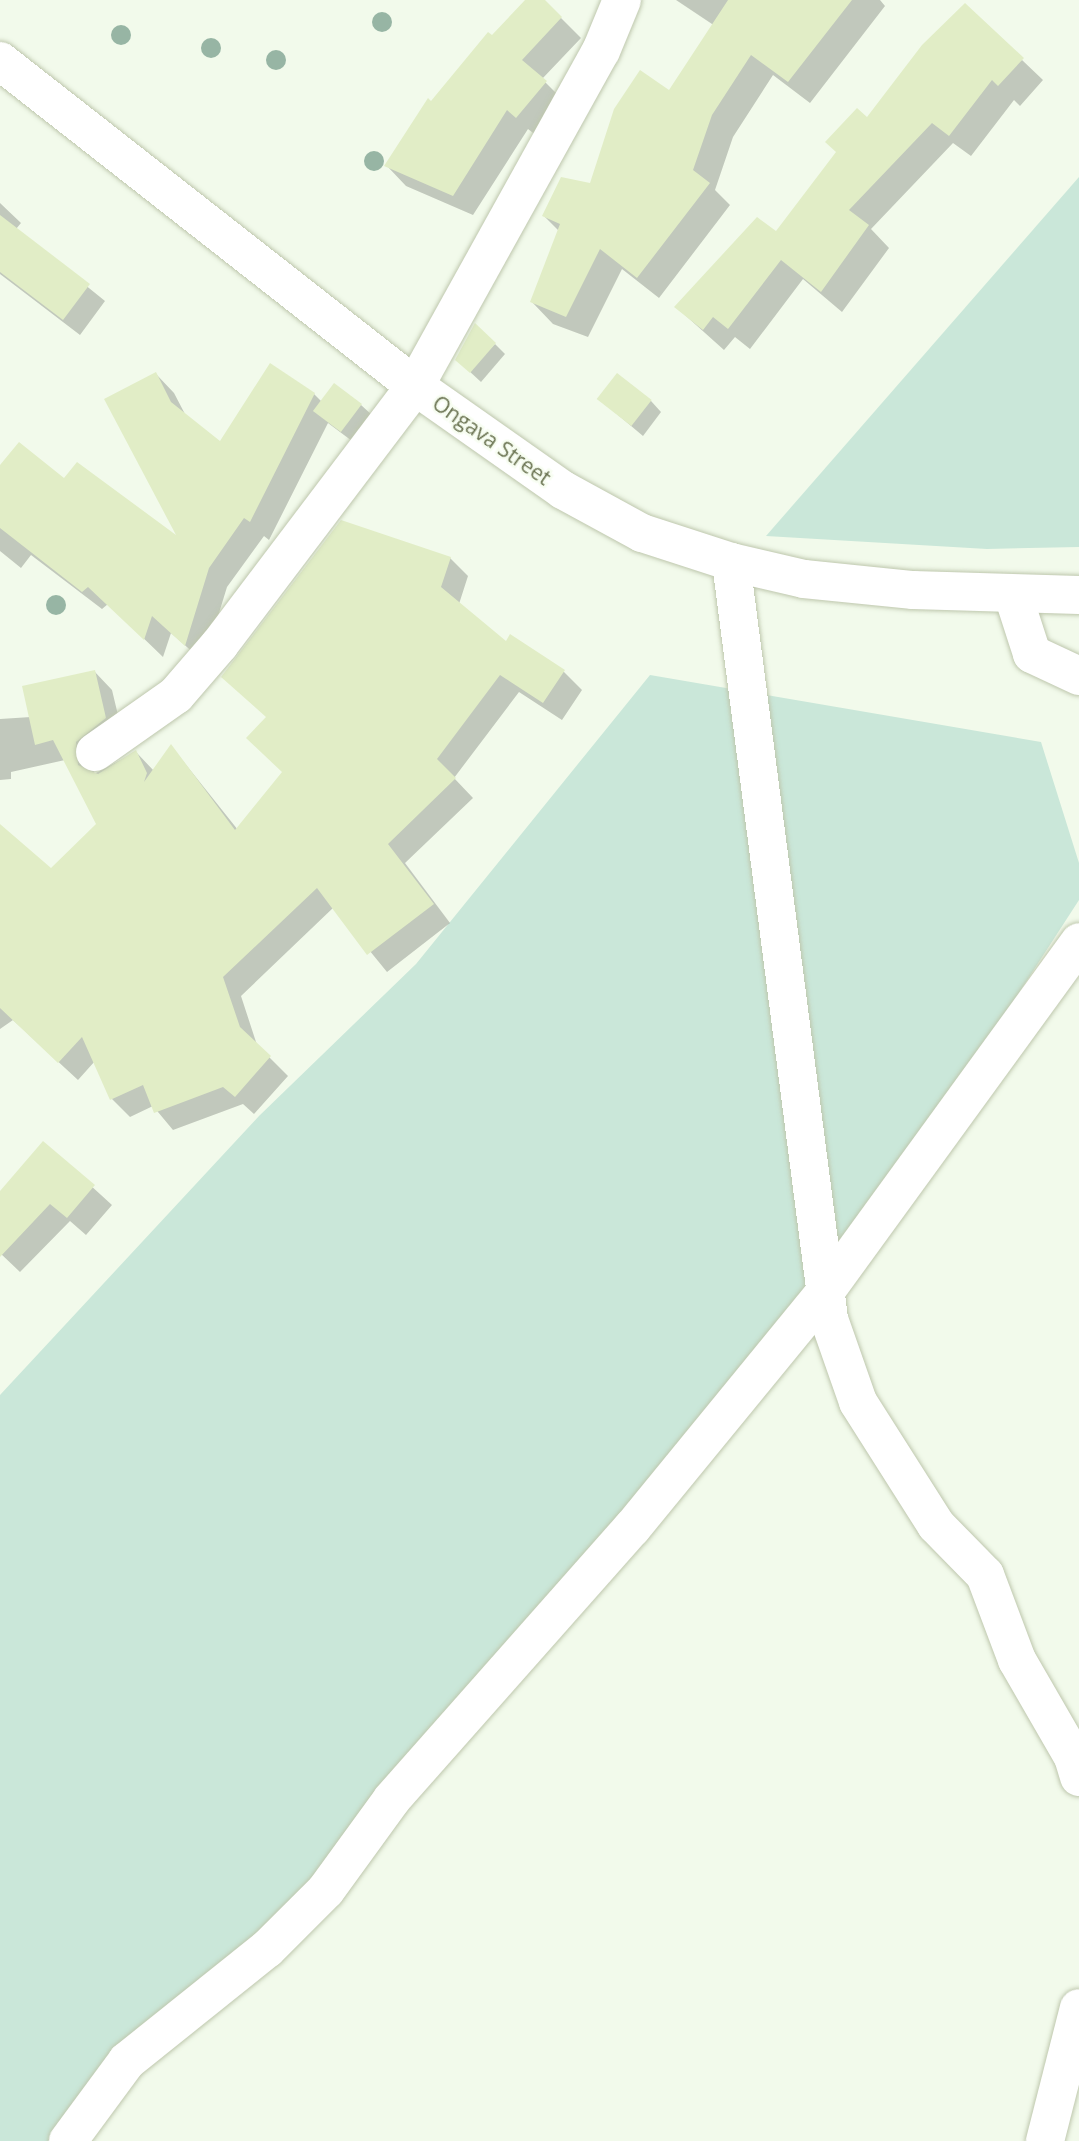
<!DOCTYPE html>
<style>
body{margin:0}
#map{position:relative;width:1079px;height:2141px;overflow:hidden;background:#f2faeb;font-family:"Open Sans",sans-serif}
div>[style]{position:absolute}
.green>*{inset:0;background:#cae7d9}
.shadow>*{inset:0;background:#0003}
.building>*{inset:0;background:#e1edc6;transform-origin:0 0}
.roads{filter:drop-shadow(0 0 2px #bec7ad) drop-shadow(0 0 2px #bec7ad)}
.minor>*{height:38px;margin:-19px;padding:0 19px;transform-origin:19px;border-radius:19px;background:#fff}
.trees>*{width:20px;height:20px;margin:-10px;border-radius:50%;background:#97b5a4}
span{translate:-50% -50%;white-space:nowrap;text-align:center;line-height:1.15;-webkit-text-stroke:5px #f7fdf1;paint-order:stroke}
.street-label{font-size:21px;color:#6a7351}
</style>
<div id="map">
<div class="green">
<div style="clip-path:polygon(1079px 177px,1079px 547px,987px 549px,766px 536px)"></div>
<div style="clip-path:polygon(650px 675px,1041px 742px,1079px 863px,1079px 900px,823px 1295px,504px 1675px,68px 2141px,0 2141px,0 1395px,259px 1116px,416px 964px)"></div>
</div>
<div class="shadow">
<div style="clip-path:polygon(528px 0,543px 0,581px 38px,542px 79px,565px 102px,537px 136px,528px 129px,473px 215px,406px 186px,387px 166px,431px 103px)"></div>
<div style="clip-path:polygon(676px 0,880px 0,885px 6px,810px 103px,773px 75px,733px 137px,715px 190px,730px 205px,659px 298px,622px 269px,588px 337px,553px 324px,532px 302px,559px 231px,544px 216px,592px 185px,670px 92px,715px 26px)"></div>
<div style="clip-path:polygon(1022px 60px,1043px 80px,1020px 106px,1014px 100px,971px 156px,953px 143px,871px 229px,889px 248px,842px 312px,803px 279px,750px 349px,735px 337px,724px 350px,676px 307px,776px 233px,867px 120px)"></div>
<div style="clip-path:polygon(0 203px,21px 223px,16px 229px,105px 301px,80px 335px,0 274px)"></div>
<div style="clip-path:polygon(495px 344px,505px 354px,481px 382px,468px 370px)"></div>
<div style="clip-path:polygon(156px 374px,174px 393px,186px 416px,220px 443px,314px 394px,322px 402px,361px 405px,372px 415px,352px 441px,328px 423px,269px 540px,264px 536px,227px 587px,204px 662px,171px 633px,163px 657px,108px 604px,102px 609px,31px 555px,21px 568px,0 551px,0 468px,65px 481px,181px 541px)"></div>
<div style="clip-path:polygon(599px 399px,651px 401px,661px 412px,643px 436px)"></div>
<div style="clip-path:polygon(450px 558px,468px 576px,459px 604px,506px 643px,510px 637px,564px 672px,582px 690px,562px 720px,519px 692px,454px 778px,473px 798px,405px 863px,450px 923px,387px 972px,334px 907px,241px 996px,257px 1045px,288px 1076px,254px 1114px,243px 1104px,173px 1130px,153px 1106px,130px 1117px,112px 1099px,95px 1061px,78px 1080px,13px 1020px,0 1029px,0 826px,51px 871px,98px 825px,65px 760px,11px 772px,11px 779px,0 780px,0 719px,31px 717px,94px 671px,112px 690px,123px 736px,93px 761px,94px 774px,136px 752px,154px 771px,171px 746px,238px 830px)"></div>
<div style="clip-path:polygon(44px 1143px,112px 1205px,86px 1235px,70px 1221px,20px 1272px,0 1253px,0 1194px)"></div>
</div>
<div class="building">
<div style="clip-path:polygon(525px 0,545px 0,562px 17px,522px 60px,547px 81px,516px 118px,507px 110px,453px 196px,384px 166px,428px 98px,431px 101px,488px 32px,492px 35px)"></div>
<div style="clip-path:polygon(728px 0,852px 0,788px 82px,751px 55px,712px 115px,693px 170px,710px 183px,637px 278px,600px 249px,566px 317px,530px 302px,560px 224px,542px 216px,561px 177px,590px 183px,614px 109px,640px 70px,669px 90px)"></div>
<div style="clip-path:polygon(965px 3px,1024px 58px,998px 86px,992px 80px,949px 136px,932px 123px,849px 210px,869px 225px,821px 292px,781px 260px,728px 329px,713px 317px,703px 330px,674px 307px,757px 217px,776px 231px,836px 152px,825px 142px,857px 108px,867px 117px,922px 45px)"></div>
<div style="clip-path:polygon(0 215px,90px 284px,63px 320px,0 272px)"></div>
<div style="clip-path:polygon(475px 323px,496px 343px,470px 373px,455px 360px)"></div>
<div style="clip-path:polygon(270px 363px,315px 393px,250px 522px,244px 518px,209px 568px,185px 646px,152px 616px,144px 640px,88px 587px,82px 592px,0 528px,0 465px,19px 442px,64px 478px,77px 462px,176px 535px,104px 399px,156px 372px,171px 402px,220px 441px)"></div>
<div style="left:617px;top:373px;width:44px;height:33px;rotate:38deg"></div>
<div style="left:334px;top:383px;width:35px;height:35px;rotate:37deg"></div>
<div style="clip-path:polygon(341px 520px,451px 557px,441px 587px,506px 641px,510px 634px,565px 670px,543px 703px,500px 675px,437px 759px,456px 778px,388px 844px,434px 904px,367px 955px,317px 888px,223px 977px,240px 1027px,271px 1056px,235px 1097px,223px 1087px,154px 1113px,143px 1085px,110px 1100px,82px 1037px,58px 1063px,0 1008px,0 824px,51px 868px,96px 824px,53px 740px,35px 745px,22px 686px,95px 670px,106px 718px,76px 742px,78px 765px,98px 774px,136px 750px,147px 773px,144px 782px,171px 744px,235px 830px,282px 772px,246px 738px,266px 717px,221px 677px)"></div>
<div style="clip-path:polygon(43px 1141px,95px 1185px,67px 1218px,50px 1204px,0 1257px,0 1191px)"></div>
</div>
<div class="roads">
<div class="minor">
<div style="left:0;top:61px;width:527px;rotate:38.07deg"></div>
<div style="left:415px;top:386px;width:181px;rotate:35.1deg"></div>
<div style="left:563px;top:490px;width:90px;rotate:28.6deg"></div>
<div style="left:642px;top:533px;width:94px;rotate:18deg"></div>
<div style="left:731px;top:562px;width:75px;rotate:13.1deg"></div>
<div style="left:804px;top:579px;width:110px;rotate:5.8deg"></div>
<div style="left:913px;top:590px;width:166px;rotate:1.7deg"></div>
<div style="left:731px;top:562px;width:763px;rotate:82.62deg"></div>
<div style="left:829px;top:1319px;width:88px;rotate:70.7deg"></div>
<div style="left:858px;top:1402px;width:146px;rotate:57.6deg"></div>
<div style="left:936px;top:1525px;width:70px;rotate:45.6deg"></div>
<div style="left:985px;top:1575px;width:91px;rotate:69.4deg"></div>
<div style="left:1017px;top:1660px;width:112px;rotate:60deg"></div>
<div style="left:1073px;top:1757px;width:21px;rotate:73deg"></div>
<div style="left:1013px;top:595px;width:62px;rotate:72.1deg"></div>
<div style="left:1032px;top:654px;width:52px;rotate:25.1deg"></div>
<div style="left:95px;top:752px;width:99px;rotate:-35.1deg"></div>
<div style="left:176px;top:695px;width:67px;rotate:-49.2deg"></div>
<div style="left:220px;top:644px;width:323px;rotate:-52.9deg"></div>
<div style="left:415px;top:386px;width:383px;rotate:-61deg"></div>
<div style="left:601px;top:51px;width:55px;rotate:-67.6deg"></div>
<div style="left:68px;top:2141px;width:99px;rotate:-53.6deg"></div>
<div style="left:127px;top:2061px;width:179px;rotate:-38.7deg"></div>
<div style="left:267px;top:1949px;width:83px;rotate:-45deg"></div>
<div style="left:326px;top:1890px;width:112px;rotate:-54deg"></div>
<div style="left:392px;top:1799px;width:362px;rotate:-48.5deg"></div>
<div style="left:632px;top:1528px;width:301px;rotate:-50.7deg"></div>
<div style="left:823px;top:1295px;width:436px;rotate:-54deg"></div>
<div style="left:1045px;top:2141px;width:137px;rotate:-75.7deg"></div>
</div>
</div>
<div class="trees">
<div style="left:382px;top:22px"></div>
<div style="left:121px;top:35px"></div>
<div style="left:211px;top:48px"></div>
<div style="left:276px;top:60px"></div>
<div style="left:374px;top:161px"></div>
<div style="left:56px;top:605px"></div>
</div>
<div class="street-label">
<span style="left:492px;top:440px;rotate:35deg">Ongava Street</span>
</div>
</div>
